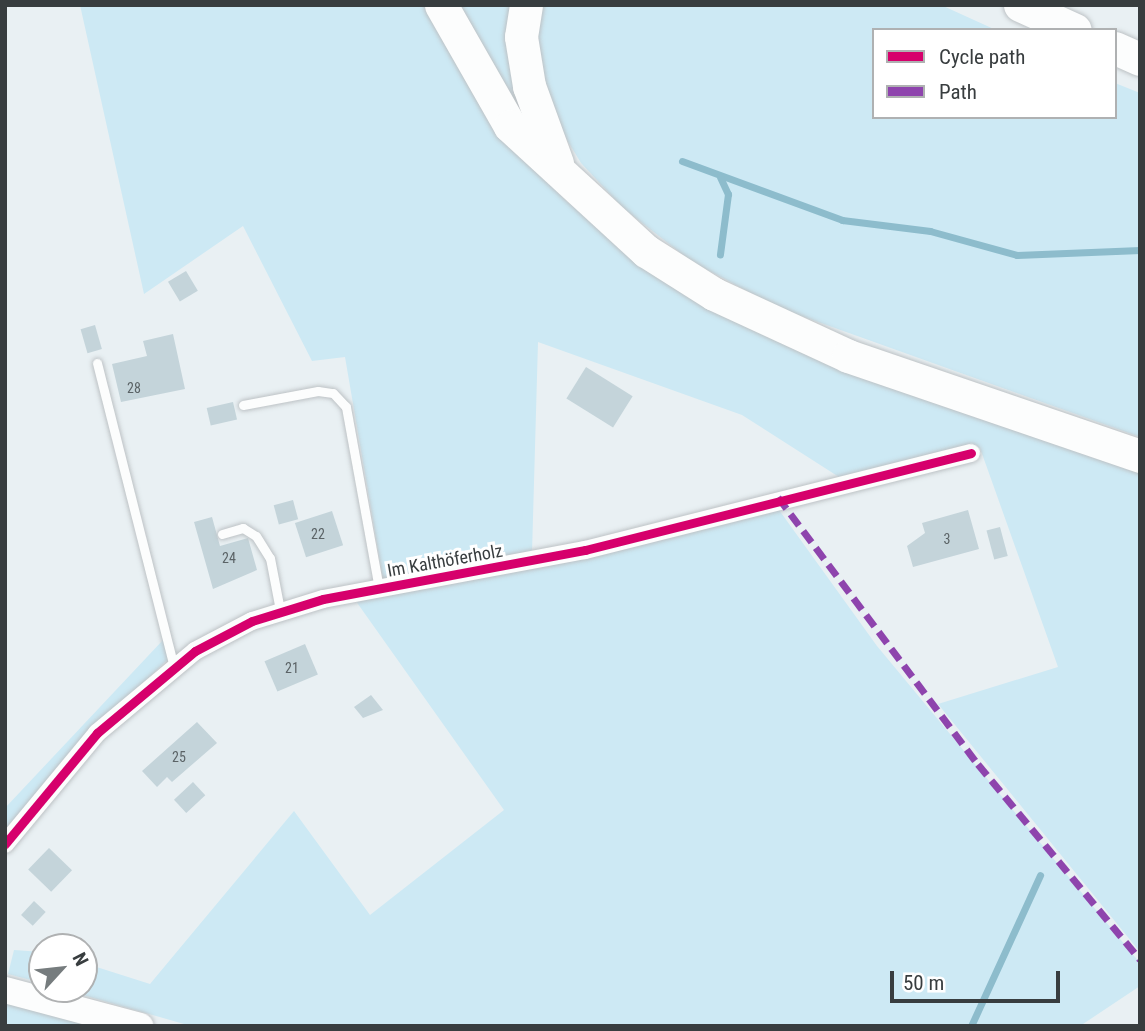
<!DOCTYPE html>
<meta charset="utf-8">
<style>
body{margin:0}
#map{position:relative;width:1145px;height:1031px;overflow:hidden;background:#e9f0f3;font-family:"Roboto Condensed",sans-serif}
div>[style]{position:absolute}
.green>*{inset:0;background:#cde9f4}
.stream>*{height:7px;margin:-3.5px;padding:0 3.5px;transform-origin:3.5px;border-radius:3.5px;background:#8dbccc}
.building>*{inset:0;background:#c4d4da;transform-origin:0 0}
.roads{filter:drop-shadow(0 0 2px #bdc2c5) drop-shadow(0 0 2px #bdc2c5)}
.lane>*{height:9px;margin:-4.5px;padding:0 4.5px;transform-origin:4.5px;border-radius:4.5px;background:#fcfdfd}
.street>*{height:18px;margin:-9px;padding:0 9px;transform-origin:9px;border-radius:9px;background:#fcfdfd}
.secondary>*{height:26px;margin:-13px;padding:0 13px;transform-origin:13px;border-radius:13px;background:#fcfdfd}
.highway>*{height:33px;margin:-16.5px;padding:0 16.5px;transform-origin:16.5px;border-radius:16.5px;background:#fcfdfd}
.quiet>*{height:7px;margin-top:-3.5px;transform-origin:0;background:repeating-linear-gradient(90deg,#8e44ad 0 14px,transparent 0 21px)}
.cycleway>*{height:9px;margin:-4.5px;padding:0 4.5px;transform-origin:4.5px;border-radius:4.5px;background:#d6006c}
span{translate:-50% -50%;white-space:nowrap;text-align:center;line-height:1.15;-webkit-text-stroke:6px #fff;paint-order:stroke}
.number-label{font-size:14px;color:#5b6366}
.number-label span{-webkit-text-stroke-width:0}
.street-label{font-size:18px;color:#383d3f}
.frame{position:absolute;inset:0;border:7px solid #383d3f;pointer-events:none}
.legend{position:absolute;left:872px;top:28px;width:245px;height:91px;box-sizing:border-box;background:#fff;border:2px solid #afb1b2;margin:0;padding:9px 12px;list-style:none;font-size:21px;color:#383d3f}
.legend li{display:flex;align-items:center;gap:14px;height:35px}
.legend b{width:35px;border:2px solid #afb1b2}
.north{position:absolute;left:28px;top:933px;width:70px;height:70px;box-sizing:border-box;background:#fff;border:2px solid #afb1b2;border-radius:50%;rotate:63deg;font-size:19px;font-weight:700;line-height:28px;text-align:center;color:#383d3f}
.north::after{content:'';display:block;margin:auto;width:24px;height:32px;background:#767c7e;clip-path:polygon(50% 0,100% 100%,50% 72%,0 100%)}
.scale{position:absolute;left:890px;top:971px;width:170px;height:32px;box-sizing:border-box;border:4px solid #383d3f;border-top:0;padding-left:9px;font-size:21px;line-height:24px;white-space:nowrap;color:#383d3f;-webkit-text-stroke:5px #fff;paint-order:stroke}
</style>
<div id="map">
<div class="green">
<div style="clip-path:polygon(80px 5px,436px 5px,518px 151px,566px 201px,642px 260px,1140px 472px,1140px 952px,938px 704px,1058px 667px,980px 448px,839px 477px,742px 415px,538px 342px,532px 553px,383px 579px,345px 357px,312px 361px,243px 226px,144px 294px)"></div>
<div style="clip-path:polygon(459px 5px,516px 5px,535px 138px)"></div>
<div style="clip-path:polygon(539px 5px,941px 5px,996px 30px,874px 30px,874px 117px,1115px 117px,1115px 83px,1140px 93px,1140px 437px,779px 308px,691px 261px,623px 208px,581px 163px,553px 117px,534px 63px)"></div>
<div style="clip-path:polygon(774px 503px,877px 646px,1140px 963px,1140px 986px,1080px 1026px,191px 1026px,62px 989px,84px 989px,84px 963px,150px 984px,294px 811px,370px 915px,504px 810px,353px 597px,535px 568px)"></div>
<div style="clip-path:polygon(163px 640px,168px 659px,96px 728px,5px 836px,5px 808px)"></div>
<div style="clip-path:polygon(14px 950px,42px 952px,42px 983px,8px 974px)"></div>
<div style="clip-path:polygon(5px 1002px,106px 1026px,5px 1026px)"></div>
</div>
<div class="stream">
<div style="left:682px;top:161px;width:171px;rotate:20.2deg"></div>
<div style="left:842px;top:220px;width:89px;rotate:7.1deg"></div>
<div style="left:930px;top:231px;width:90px;rotate:15.4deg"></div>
<div style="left:1017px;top:255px;width:123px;rotate:-2.3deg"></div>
<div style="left:720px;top:177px;width:19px;rotate:65deg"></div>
<div style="left:728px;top:194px;width:61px;rotate:97.6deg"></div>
<div style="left:971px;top:1026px;width:166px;rotate:-65.4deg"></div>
</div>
<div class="building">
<div style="left:186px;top:271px;width:23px;height:21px;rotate:59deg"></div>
<div style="left:95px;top:325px;width:25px;height:15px;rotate:74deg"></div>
<div style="clip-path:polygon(173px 334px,185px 389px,121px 402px,112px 364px,147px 356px,143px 341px)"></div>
<div style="left:586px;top:367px;width:55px;height:37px;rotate:32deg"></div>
<div style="left:233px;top:402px;width:18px;height:27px;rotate:77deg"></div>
<div style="left:293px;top:500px;width:20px;height:20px;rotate:75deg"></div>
<div style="clip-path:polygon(968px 510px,979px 549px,913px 567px,907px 546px,925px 533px,922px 523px)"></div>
<div style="left:332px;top:511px;width:36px;height:39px;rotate:72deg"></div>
<div style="clip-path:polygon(212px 517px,220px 546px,248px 538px,257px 570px,213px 589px,194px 522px)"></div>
<div style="left:1000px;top:527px;width:30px;height:14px;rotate:75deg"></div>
<div style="left:305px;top:644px;width:33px;height:44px;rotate:67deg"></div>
<div style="clip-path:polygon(371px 695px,383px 710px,363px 718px,354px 707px)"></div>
<div style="clip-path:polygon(197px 722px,217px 743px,172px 782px,167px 777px,157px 787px,142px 771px)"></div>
<div style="left:193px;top:782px;width:18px;height:26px;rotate:47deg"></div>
<div style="left:49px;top:848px;width:32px;height:30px;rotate:44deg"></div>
<div style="left:34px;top:901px;width:16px;height:19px;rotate:43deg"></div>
</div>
<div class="roads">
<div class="lane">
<div style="left:97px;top:363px;width:314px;rotate:75.8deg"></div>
<div style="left:243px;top:405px;width:76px;rotate:-10.6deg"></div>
<div style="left:318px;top:391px;width:15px;rotate:8deg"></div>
<div style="left:333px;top:393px;width:19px;rotate:47deg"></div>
<div style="left:346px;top:407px;width:184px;rotate:79.7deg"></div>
<div style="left:222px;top:534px;width:22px;rotate:-16deg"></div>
<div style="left:243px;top:528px;width:15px;rotate:32deg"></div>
<div style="left:256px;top:536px;width:26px;rotate:58deg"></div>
<div style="left:270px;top:558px;width:53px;rotate:79.1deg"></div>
</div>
<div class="street">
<div style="left:5px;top:844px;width:144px;rotate:-50.3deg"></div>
<div style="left:97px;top:733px;width:128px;rotate:-39.9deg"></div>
<div style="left:195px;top:651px;width:64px;rotate:-27.8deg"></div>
<div style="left:252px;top:621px;width:74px;rotate:-17.2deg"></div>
<div style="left:323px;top:599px;width:267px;rotate:-10.6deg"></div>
<div style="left:585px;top:550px;width:398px;rotate:-14.1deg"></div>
</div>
<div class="secondary">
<div style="left:5px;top:990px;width:140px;rotate:14.9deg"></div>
</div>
<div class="highway">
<div style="left:441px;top:5px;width:139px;rotate:60.3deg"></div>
<div style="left:510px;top:126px;width:185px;rotate:42.6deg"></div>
<div style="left:646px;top:251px;width:80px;rotate:32.3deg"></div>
<div style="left:714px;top:294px;width:148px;rotate:24.8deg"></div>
<div style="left:848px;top:356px;width:309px;rotate:18.9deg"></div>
<div style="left:526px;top:5px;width:32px;rotate:99deg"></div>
<div style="left:521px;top:37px;width:50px;rotate:80.7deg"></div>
<div style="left:529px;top:86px;width:82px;rotate:70deg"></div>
<div style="left:1020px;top:5px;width:60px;rotate:24.4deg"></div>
<div style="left:1115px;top:48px;width:27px;rotate:24deg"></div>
</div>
</div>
<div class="quiet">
<div style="left:778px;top:497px;width:334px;rotate:53.2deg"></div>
<div style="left:978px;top:764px;width:254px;rotate:50.3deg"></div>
</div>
<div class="cycleway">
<div style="left:5px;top:844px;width:144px;rotate:-50.3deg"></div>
<div style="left:97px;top:733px;width:128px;rotate:-39.9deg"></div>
<div style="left:195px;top:651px;width:64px;rotate:-27.8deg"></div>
<div style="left:252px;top:621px;width:74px;rotate:-17.2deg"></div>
<div style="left:323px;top:599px;width:267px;rotate:-10.6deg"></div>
<div style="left:585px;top:550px;width:398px;rotate:-14.1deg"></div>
</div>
<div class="number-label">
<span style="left:134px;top:388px">28</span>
<span style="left:318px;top:534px">22</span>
<span style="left:947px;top:539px">3</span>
<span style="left:229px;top:558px">24</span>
<span style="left:292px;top:668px">21</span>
<span style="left:179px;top:757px">25</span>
</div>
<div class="street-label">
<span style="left:445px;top:561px;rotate:-10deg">Im Kalthöferholz</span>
</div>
<div class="frame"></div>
<ul class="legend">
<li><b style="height:9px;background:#d6006c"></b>Cycle path</li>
<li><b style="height:9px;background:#8e44ad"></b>Path</li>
</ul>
<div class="north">N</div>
<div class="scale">50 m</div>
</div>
